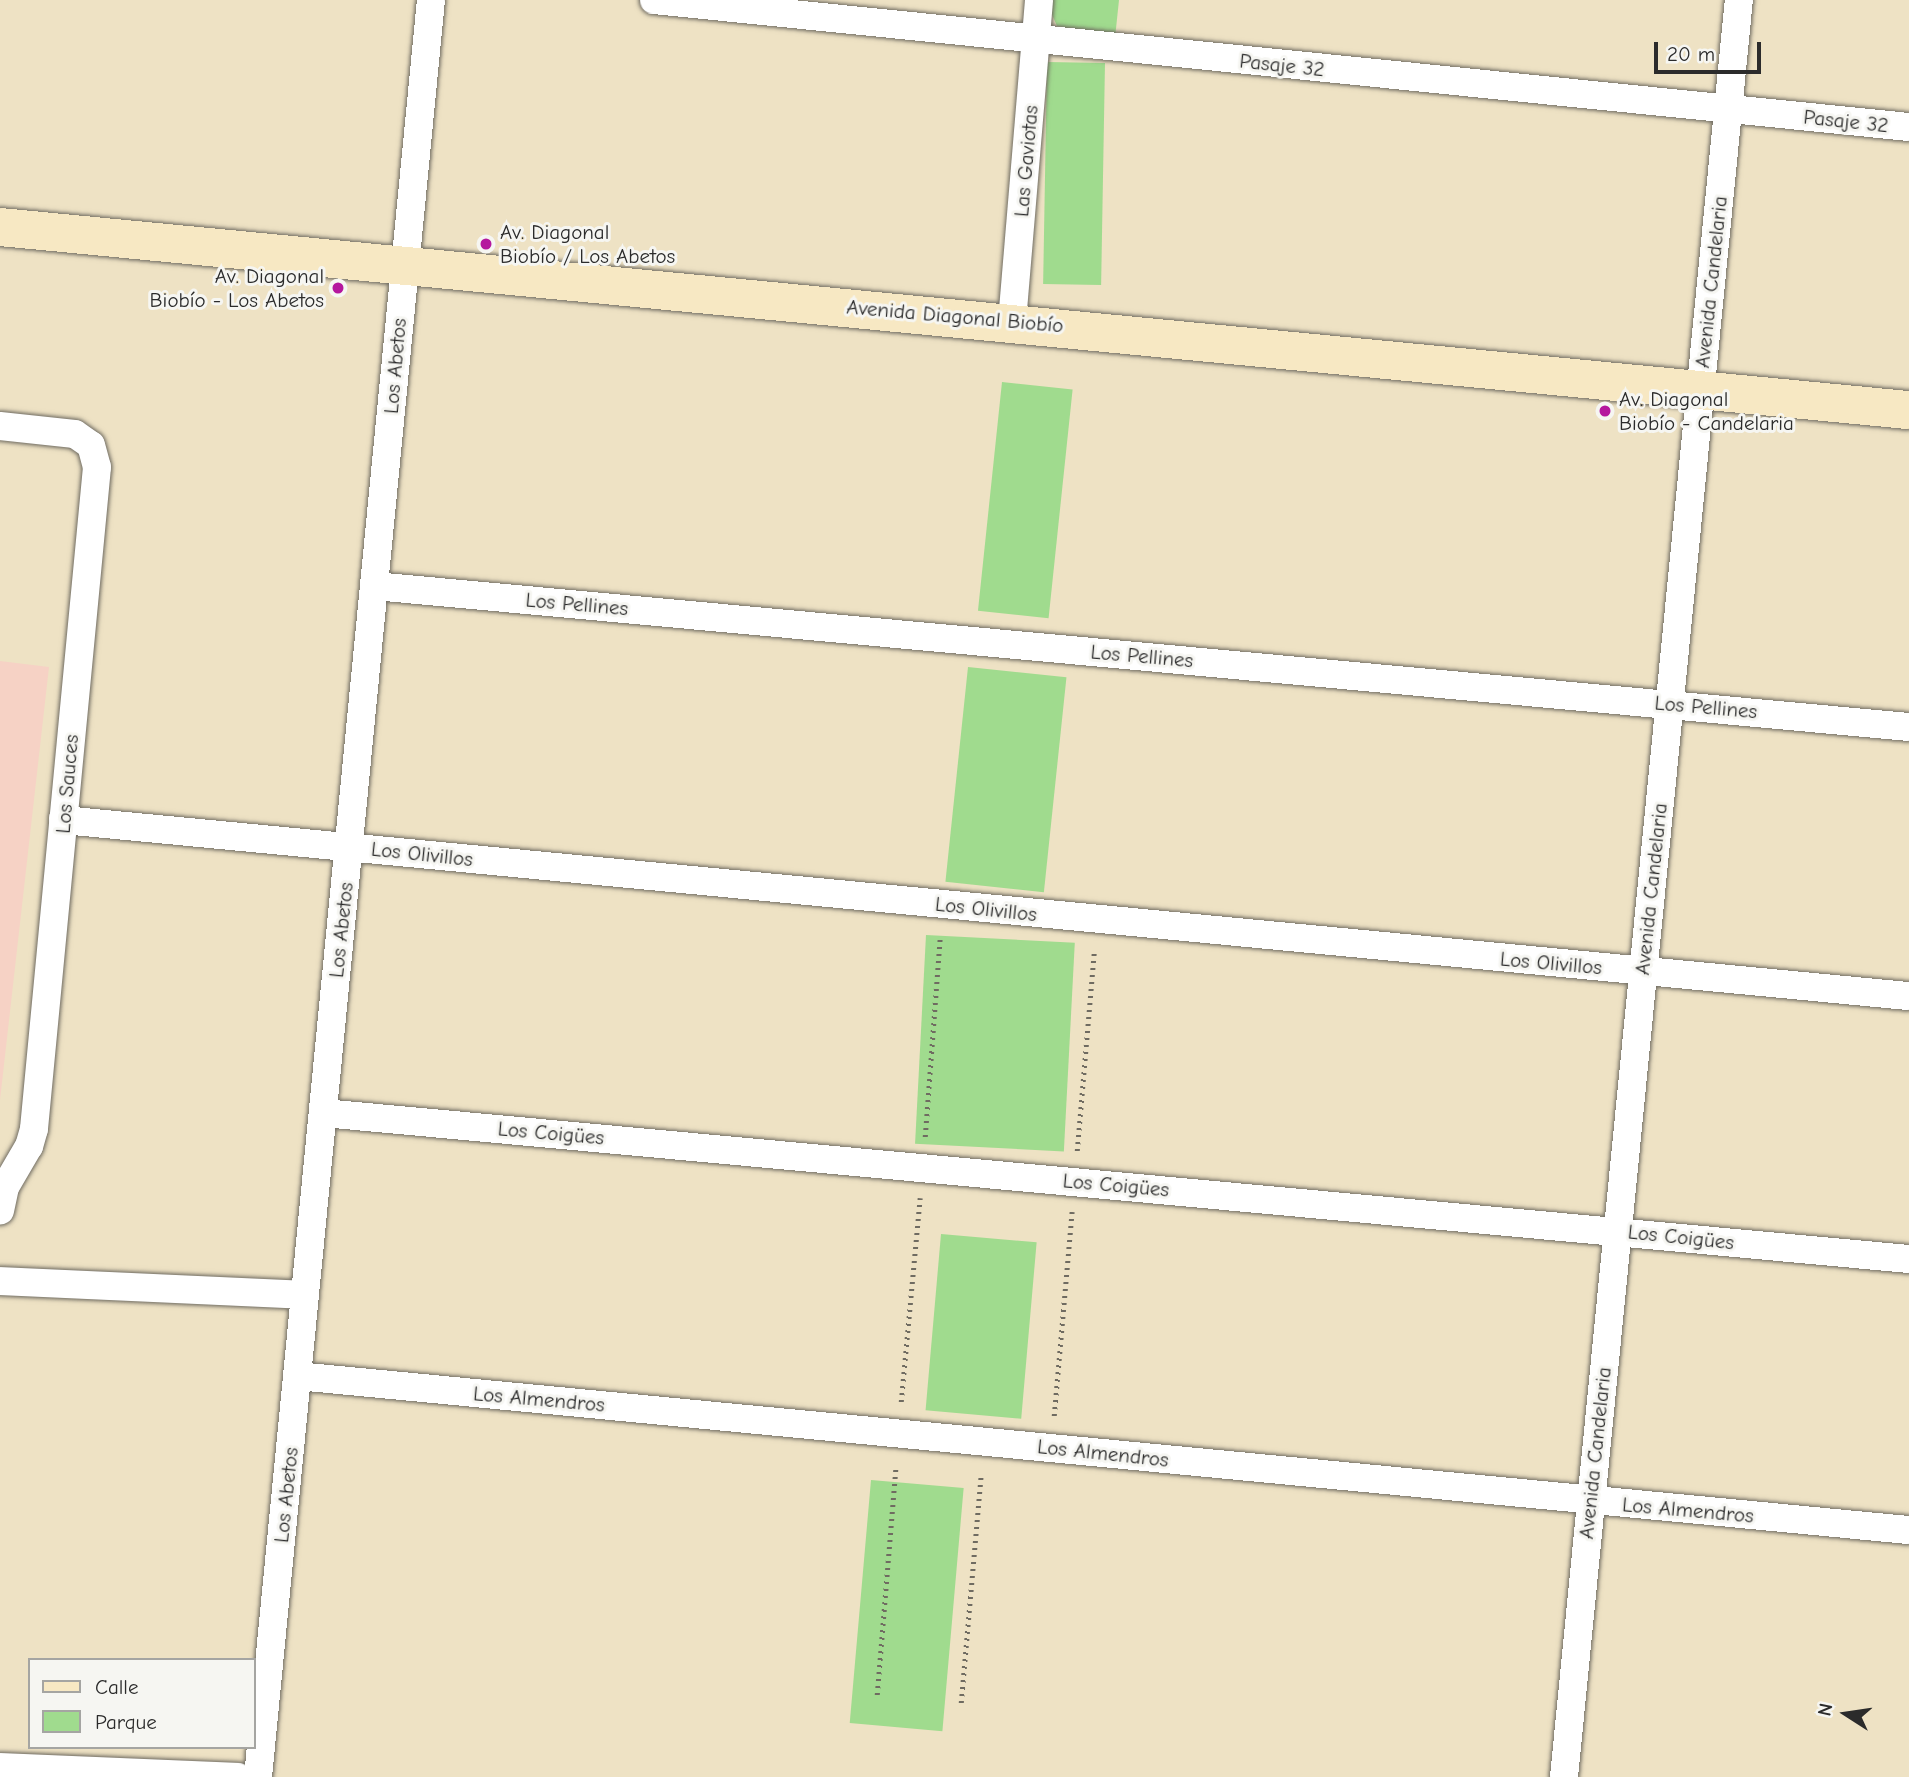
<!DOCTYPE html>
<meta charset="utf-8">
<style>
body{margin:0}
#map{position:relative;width:1909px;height:1777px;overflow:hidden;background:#eee2c4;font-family:"Comic Neue",sans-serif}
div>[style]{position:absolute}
.built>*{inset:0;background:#f6d2c5}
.green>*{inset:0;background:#a0db8e;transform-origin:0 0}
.path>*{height:4.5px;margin-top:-2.25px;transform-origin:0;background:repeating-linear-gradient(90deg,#6f6b61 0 2px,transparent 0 7px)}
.roads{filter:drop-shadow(0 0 2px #6f6b61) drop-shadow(0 0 2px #6f6b61)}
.street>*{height:28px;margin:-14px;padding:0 14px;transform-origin:14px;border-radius:14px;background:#fff}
.secondary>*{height:38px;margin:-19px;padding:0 19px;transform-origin:19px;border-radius:19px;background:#f7e8c3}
.dots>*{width:19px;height:19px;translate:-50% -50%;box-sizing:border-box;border:4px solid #f6f6f2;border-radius:50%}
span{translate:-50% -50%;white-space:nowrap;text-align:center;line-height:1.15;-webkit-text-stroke:6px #f6f6f2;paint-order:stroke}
.street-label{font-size:21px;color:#2b2b2b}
.poi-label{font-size:21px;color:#2b2b2b}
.left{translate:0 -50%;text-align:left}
.right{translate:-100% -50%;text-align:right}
.legend{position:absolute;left:28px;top:1658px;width:228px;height:91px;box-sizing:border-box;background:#f6f6f2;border:2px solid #a5a5a2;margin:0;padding:9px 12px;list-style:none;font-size:21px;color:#2b2b2b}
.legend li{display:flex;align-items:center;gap:14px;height:35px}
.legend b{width:35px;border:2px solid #a5a5a2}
.north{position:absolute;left:1811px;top:1679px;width:70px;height:70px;-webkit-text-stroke:5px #f6f6f2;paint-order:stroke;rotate:282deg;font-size:19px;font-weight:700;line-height:28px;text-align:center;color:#2b2b2b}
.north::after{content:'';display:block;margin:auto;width:24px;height:32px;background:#2b2b2b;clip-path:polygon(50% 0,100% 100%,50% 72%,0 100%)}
.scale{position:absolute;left:1654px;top:42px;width:107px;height:32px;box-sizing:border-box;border:4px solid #2b2b2b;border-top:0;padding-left:9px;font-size:21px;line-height:24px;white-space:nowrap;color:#2b2b2b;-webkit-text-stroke:5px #f6f6f2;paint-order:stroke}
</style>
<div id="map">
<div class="built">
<div style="clip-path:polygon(0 661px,49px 667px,0 1100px)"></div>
</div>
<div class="green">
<div style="clip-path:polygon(1051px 0,1119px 0,1115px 38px,1057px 26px,1050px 10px)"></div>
<div style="left:1047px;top:62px;width:58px;height:222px;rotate:1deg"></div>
<div style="left:1002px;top:382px;width:71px;height:230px;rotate:6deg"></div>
<div style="left:968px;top:667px;width:99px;height:216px;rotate:6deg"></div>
<div style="left:926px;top:935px;width:149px;height:209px;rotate:3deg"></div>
<div style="left:941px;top:1234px;width:96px;height:177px;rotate:5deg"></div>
<div style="left:871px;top:1480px;width:93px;height:244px;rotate:5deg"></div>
</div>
<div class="path">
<div style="left:925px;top:1137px;width:202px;rotate:-85.7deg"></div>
<div style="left:1077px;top:1151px;width:201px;rotate:-85.1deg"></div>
<div style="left:901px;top:1402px;width:205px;rotate:-84.7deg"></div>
<div style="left:1054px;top:1416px;width:205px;rotate:-85deg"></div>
<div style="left:877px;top:1695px;width:230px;rotate:-85.3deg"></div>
<div style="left:961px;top:1703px;width:230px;rotate:-85deg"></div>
</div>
<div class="roads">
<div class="street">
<div style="left:654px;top:0;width:1261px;rotate:5.78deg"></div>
<div style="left:1012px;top:322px;width:323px;rotate:-85.2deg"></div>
<div style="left:0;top:426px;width:75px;rotate:6.1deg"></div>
<div style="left:75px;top:434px;width:19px;rotate:35deg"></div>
<div style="left:91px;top:445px;width:23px;rotate:75deg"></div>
<div style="left:97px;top:467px;width:665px;rotate:95.44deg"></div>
<div style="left:34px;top:1129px;width:18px;rotate:106deg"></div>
<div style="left:29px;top:1146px;width:48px;rotate:120.3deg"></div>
<div style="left:5px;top:1187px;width:24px;rotate:102deg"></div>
<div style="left:374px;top:586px;width:1541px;rotate:5.25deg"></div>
<div style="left:63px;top:820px;width:1854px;rotate:5.45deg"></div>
<div style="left:323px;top:1113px;width:1593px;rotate:5.26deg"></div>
<div style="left:0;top:1281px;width:305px;rotate:2.6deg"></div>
<div style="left:297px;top:1376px;width:1619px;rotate:5.46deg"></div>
<div style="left:0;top:1767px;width:238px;rotate:2.4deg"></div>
<div style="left:258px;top:1777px;width:1785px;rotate:-84.44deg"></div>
<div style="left:1564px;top:1777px;width:1786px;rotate:-84.38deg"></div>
</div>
<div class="secondary">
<div style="left:0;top:227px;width:1918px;rotate:5.48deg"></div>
</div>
</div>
<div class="dots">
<div style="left:486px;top:244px;background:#b5179e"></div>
<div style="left:338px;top:288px;background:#b5179e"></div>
<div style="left:1605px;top:411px;background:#b5179e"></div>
</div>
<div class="street-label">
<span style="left:1282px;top:65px;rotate:6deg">Pasaje 32</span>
<span style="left:1846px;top:121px;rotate:6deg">Pasaje 32</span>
<span style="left:1026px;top:161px;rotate:-85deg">Las Gaviotas</span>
<span style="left:1711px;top:282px;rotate:-84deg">Avenida Candelaria</span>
<span style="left:955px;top:316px;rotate:5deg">Avenida Diagonal Biobío</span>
<span style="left:395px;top:366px;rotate:-85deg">Los Abetos</span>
<span style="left:577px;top:604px;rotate:5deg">Los Pellines</span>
<span style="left:1142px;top:656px;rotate:5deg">Los Pellines</span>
<span style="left:1706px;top:707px;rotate:5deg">Los Pellines</span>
<span style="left:67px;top:784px;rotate:-85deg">Los Sauces</span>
<span style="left:422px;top:854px;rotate:6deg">Los Olivillos</span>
<span style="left:1651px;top:889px;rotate:-84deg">Avenida Candelaria</span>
<span style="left:986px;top:909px;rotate:6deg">Los Olivillos</span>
<span style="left:341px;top:930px;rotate:-84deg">Los Abetos</span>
<span style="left:1551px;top:963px;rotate:5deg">Los Olivillos</span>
<span style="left:551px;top:1133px;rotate:5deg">Los Coigües</span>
<span style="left:1116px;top:1185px;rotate:5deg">Los Coigües</span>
<span style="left:1681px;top:1237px;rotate:6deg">Los Coigües</span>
<span style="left:539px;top:1399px;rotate:5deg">Los Almendros</span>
<span style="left:1103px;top:1453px;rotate:6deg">Los Almendros</span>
<span style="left:1595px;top:1453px;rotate:-84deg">Avenida Candelaria</span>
<span style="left:286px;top:1495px;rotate:-84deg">Los Abetos</span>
<span style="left:1688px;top:1510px;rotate:5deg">Los Almendros</span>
</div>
<div class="poi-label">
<span class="left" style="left:500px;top:244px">Av. Diagonal<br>Biobío / Los Abetos</span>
<span class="right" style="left:324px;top:288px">Av. Diagonal<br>Biobío - Los Abetos</span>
<span class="left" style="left:1619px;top:411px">Av. Diagonal<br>Biobío - Candelaria</span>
</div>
<ul class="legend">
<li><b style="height:9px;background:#f7e8c3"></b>Calle</li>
<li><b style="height:19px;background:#a0db8e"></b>Parque</li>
</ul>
<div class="north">N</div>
<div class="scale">20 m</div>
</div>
